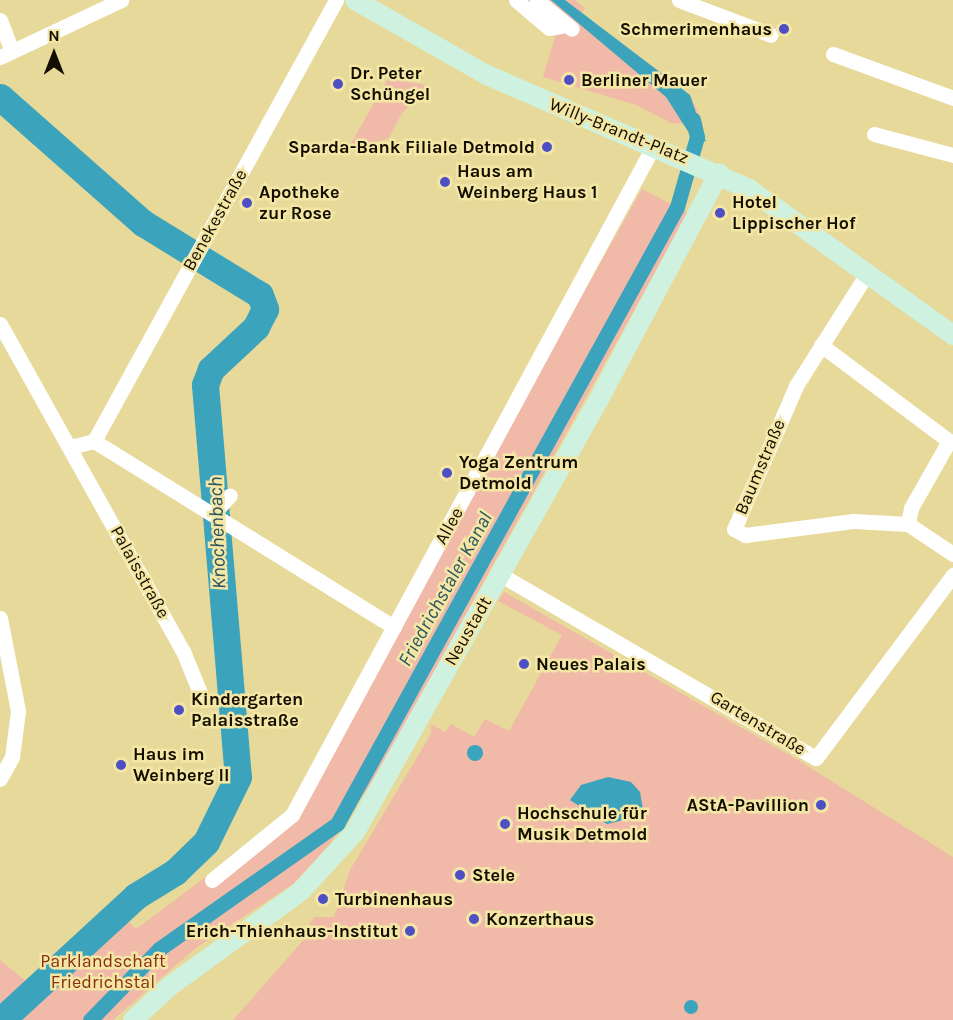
<!DOCTYPE html>
<meta charset="utf-8">
<style>
body{margin:0}
#map{position:relative;width:953px;height:1020px;overflow:hidden;background:#e7d999;font-family:Karla,sans-serif}
div>[style]{position:absolute}
.green>*{inset:0;background:#f0b9a8}
.water>*{inset:0;background:#3ba3bc}
.round{border-radius:50%}
.canal>*{height:15px;margin:-7.5px;padding:0 7.5px;transform-origin:7.5px;border-radius:7.5px;background:#3ba3bc}
.river>*{height:27px;margin:-13.5px;padding:0 13.5px;transform-origin:13.5px;border-radius:13.5px;background:#3ba3bc}
.street>*{height:15px;margin:-7.5px;padding:0 7.5px;transform-origin:7.5px;border-radius:7.5px;background:#fff}
.secondary>*{height:20px;margin:-10px;padding:0 10px;transform-origin:10px;border-radius:10px;background:#cef2df}
.dots>*{width:16px;height:16px;translate:-50% -50%;box-sizing:border-box;border:3px solid #f4e6a5;border-radius:50%}
span{translate:-50% -50%;white-space:nowrap;text-align:center;line-height:1.15;-webkit-text-stroke:5px #f4e6a5;paint-order:stroke}
.poi-label{font-size:18px;color:#130e00;font-weight:700}
.right{translate:-100% -50%;text-align:right}
.left{translate:0 -50%;text-align:left}
.street-label{font-size:18px;color:#130e00}
.park-label{font-size:18px;color:#892e10}
.water-label{font-size:20px;color:#295561;font-style:italic}
.north{position:absolute;left:24px;top:24px;width:60px;height:60px;-webkit-text-stroke:4px #f4e6a5;paint-order:stroke;rotate:0deg;font-size:16px;font-weight:700;line-height:24px;text-align:center;color:#130e00}
.north::after{content:'';display:block;margin:auto;width:21px;height:27px;background:#130e00;clip-path:polygon(50% 0,100% 100%,50% 72%,0 100%)}
</style>
<div id="map">
<div class="green">
<div style="clip-path:polygon(522px 0,575px 0,585px 8px,581px 14px,690px 95px,703px 124px,671px 123px,636px 105px,543px 77px,557px 31px)"></div>
<div style="clip-path:polygon(388px 79px,432px 86px,402px 113px,389px 138px,346px 152px)"></div>
<div style="clip-path:polygon(642px 189px,688px 213px,377px 774px,330px 844px,293px 884px,196px 948px,113px 1020px,0 1020px,0 960px,32px 986px,113px 906px,136px 929px,290px 814px)"></div>
<div style="clip-path:polygon(504px 592px,798px 760px,953px 857px,953px 1020px,233px 1020px,314px 928px,309px 924px,315px 917px,334px 917px,350px 870px,431px 734px,431px 724px,445px 732px,451px 724px,474px 737px,485px 719px,509px 731px,562px 635px,498px 601px)"></div>
</div>
<div class="water">
<div style="clip-path:polygon(551px 0,565px 0,690px 95px,706px 142px,689px 133px,666px 97px)"></div>
<div class="round" style="left:467px;top:745px;width:16px;height:16px"></div>
<div style="clip-path:polygon(608px 777px,631px 782px,640px 792px,643px 810px,637px 817px,607px 824px,570px 800px,581px 785px)"></div>
<div class="round" style="left:684px;top:1000px;width:14px;height:14px"></div>
</div>
<div class="canal">
<div style="left:90px;top:1020px;width:99px;rotate:-45.8deg"></div>
<div style="left:159px;top:949px;width:218px;rotate:-35.1deg"></div>
<div style="left:337px;top:824px;width:704px;rotate:-61.14deg"></div>
<div style="left:677px;top:207px;width:73px;rotate:-74.1deg"></div>
<div style="left:697px;top:137px;width:18px;rotate:-103deg"></div>
</div>
<div class="river">
<div style="left:0;top:97px;width:191px;rotate:41.4deg"></div>
<div style="left:143px;top:223px;width:137px;rotate:31.6deg"></div>
<div style="left:260px;top:295px;width:15px;rotate:70deg"></div>
<div style="left:265px;top:309px;width:20px;rotate:117deg"></div>
<div style="left:256px;top:327px;width:62px;rotate:137deg"></div>
<div style="left:211px;top:369px;width:17px;rotate:111deg"></div>
<div style="left:205px;top:385px;width:393px;rotate:85.2deg"></div>
<div style="left:238px;top:777px;width:72px;rotate:116.2deg"></div>
<div style="left:206px;top:842px;width:43px;rotate:135.9deg"></div>
<div style="left:175px;top:872px;width:46px;rotate:148.4deg"></div>
<div style="left:136px;top:896px;width:183px;rotate:137.4deg"></div>
</div>
<div class="street">
<div style="left:516px;top:0;width:43px;rotate:40.3deg"></div>
<div style="left:549px;top:28px;width:17px;rotate:-10deg"></div>
<div style="left:537px;top:0;width:45px;rotate:39.6deg"></div>
<div style="left:679px;top:0;width:98px;rotate:20.8deg"></div>
<div style="left:0;top:20px;width:33px;rotate:69deg"></div>
<div style="left:833px;top:54px;width:128px;rotate:20.1deg"></div>
<div style="left:0;top:57px;width:134px;rotate:-25.2deg"></div>
<div style="left:874px;top:134px;width:82px;rotate:14.9deg"></div>
<div style="left:868px;top:272px;width:135px;rotate:122.3deg"></div>
<div style="left:796px;top:386px;width:156px;rotate:113.4deg"></div>
<div style="left:734px;top:529px;width:13px;rotate:29deg"></div>
<div style="left:745px;top:535px;width:109px;rotate:-7.4deg"></div>
<div style="left:853px;top:521px;width:55px;rotate:3.1deg"></div>
<div style="left:908px;top:524px;width:54px;rotate:33.7deg"></div>
<div style="left:0;top:324px;width:375px;rotate:60.8deg"></div>
<div style="left:183px;top:651px;width:53px;rotate:67.8deg"></div>
<div style="left:821px;top:345px;width:160px;rotate:36.9deg"></div>
<div style="left:949px;top:441px;width:77px;rotate:119.6deg"></div>
<div style="left:911px;top:508px;width:16px;rotate:101deg"></div>
<div style="left:94px;top:441px;width:503px;rotate:-61.24deg"></div>
<div style="left:70px;top:447px;width:25px;rotate:-14deg"></div>
<div style="left:94px;top:441px;width:353px;rotate:31.8deg"></div>
<div style="left:213px;top:514px;width:25px;rotate:-48deg"></div>
<div style="left:501px;top:575px;width:364px;rotate:30.2deg"></div>
<div style="left:816px;top:758px;width:229px;rotate:-53.2deg"></div>
<div style="left:0;top:618px;width:95px;rotate:79deg"></div>
<div style="left:18px;top:711px;width:46px;rotate:97.4deg"></div>
<div style="left:12px;top:757px;width:25px;rotate:119deg"></div>
<div style="left:212px;top:880px;width:103px;rotate:-39.1deg"></div>
<div style="left:292px;top:815px;width:762px;rotate:-61.62deg"></div>
</div>
<div class="secondary">
<div style="left:355px;top:0;width:152px;rotate:29.6deg"></div>
<div style="left:487px;top:75px;width:286px;rotate:23.5deg"></div>
<div style="left:749px;top:189px;width:251px;rotate:35.6deg"></div>
<div style="left:133px;top:1020px;width:50px;rotate:-42.6deg"></div>
<div style="left:170px;top:986px;width:162px;rotate:-35.9deg"></div>
<div style="left:301px;top:891px;width:80px;rotate:-47.5deg"></div>
<div style="left:355px;top:832px;width:495px;rotate:-60.6deg"></div>
<div style="left:598px;top:401px;width:258px;rotate:-62deg"></div>
</div>
<div class="dots">
<div style="left:784px;top:29px;background:#4e4ec5"></div>
<div style="left:569px;top:80px;background:#4e4ec5"></div>
<div style="left:338px;top:84px;background:#4e4ec5"></div>
<div style="left:547px;top:147px;background:#4e4ec5"></div>
<div style="left:445px;top:182px;background:#4e4ec5"></div>
<div style="left:247px;top:203px;background:#4e4ec5"></div>
<div style="left:720px;top:213px;background:#4e4ec5"></div>
<div style="left:447px;top:473px;background:#4e4ec5"></div>
<div style="left:524px;top:664px;background:#4e4ec5"></div>
<div style="left:179px;top:710px;background:#4e4ec5"></div>
<div style="left:121px;top:765px;background:#4e4ec5"></div>
<div style="left:821px;top:805px;background:#4e4ec5"></div>
<div style="left:505px;top:824px;background:#4e4ec5"></div>
<div style="left:460px;top:875px;background:#4e4ec5"></div>
<div style="left:323px;top:899px;background:#4e4ec5"></div>
<div style="left:474px;top:919px;background:#4e4ec5"></div>
<div style="left:410px;top:931px;background:#4e4ec5"></div>
</div>
<div class="poi-label">
<span class="right" style="left:772px;top:29px">Schmerimenhaus</span>
<span class="left" style="left:350px;top:84px">Dr. Peter<br>Schüngel</span>
<span class="left" style="left:581px;top:80px">Berliner Mauer</span>
<span class="right" style="left:535px;top:147px">Sparda-Bank Filiale Detmold</span>
<span class="left" style="left:457px;top:182px">Haus am<br>Weinberg Haus 1</span>
<span class="left" style="left:259px;top:203px">Apotheke<br>zur Rose</span>
<span class="left" style="left:732px;top:213px">Hotel<br>Lippischer Hof</span>
<span class="left" style="left:459px;top:473px">Yoga Zentrum<br>Detmold</span>
<span class="left" style="left:536px;top:664px">Neues Palais</span>
<span class="left" style="left:191px;top:710px">Kindergarten<br>Palaisstraße</span>
<span class="left" style="left:133px;top:765px">Haus im<br>Weinberg II</span>
<span class="right" style="left:809px;top:805px">AStA-Pavillion</span>
<span class="left" style="left:517px;top:824px">Hochschule für<br>Musik Detmold</span>
<span class="left" style="left:472px;top:875px">Stele</span>
<span class="left" style="left:335px;top:899px">Turbinenhaus</span>
<span class="left" style="left:486px;top:919px">Konzerthaus</span>
<span class="right" style="left:398px;top:931px">Erich-Thienhaus-Institut</span>
</div>
<div class="street-label">
<span style="left:619px;top:131px;rotate:22deg">Willy-Brandt-Platz</span>
<span style="left:215px;top:220px;rotate:-61deg">Benekestraße</span>
<span style="left:760px;top:467px;rotate:-67deg">Baumstraße</span>
<span style="left:449px;top:526px;rotate:-61deg">Allee</span>
<span style="left:140px;top:572px;rotate:61deg">Palaisstraße</span>
<span style="left:468px;top:631px;rotate:-60deg">Neustadt</span>
<span style="left:758px;top:723px;rotate:31deg">Gartenstraße</span>
</div>
<div class="park-label">
<span style="left:103px;top:972px">Parklandschaft<br>Friedrichstal</span>
</div>
<div class="water-label">
<span style="left:217px;top:533px;rotate:-92deg">Knochenbach</span>
<span style="left:445px;top:589px;rotate:-61deg">Friedrichstaler Kanal</span>
</div>
<div class="north">N</div>
</div>
